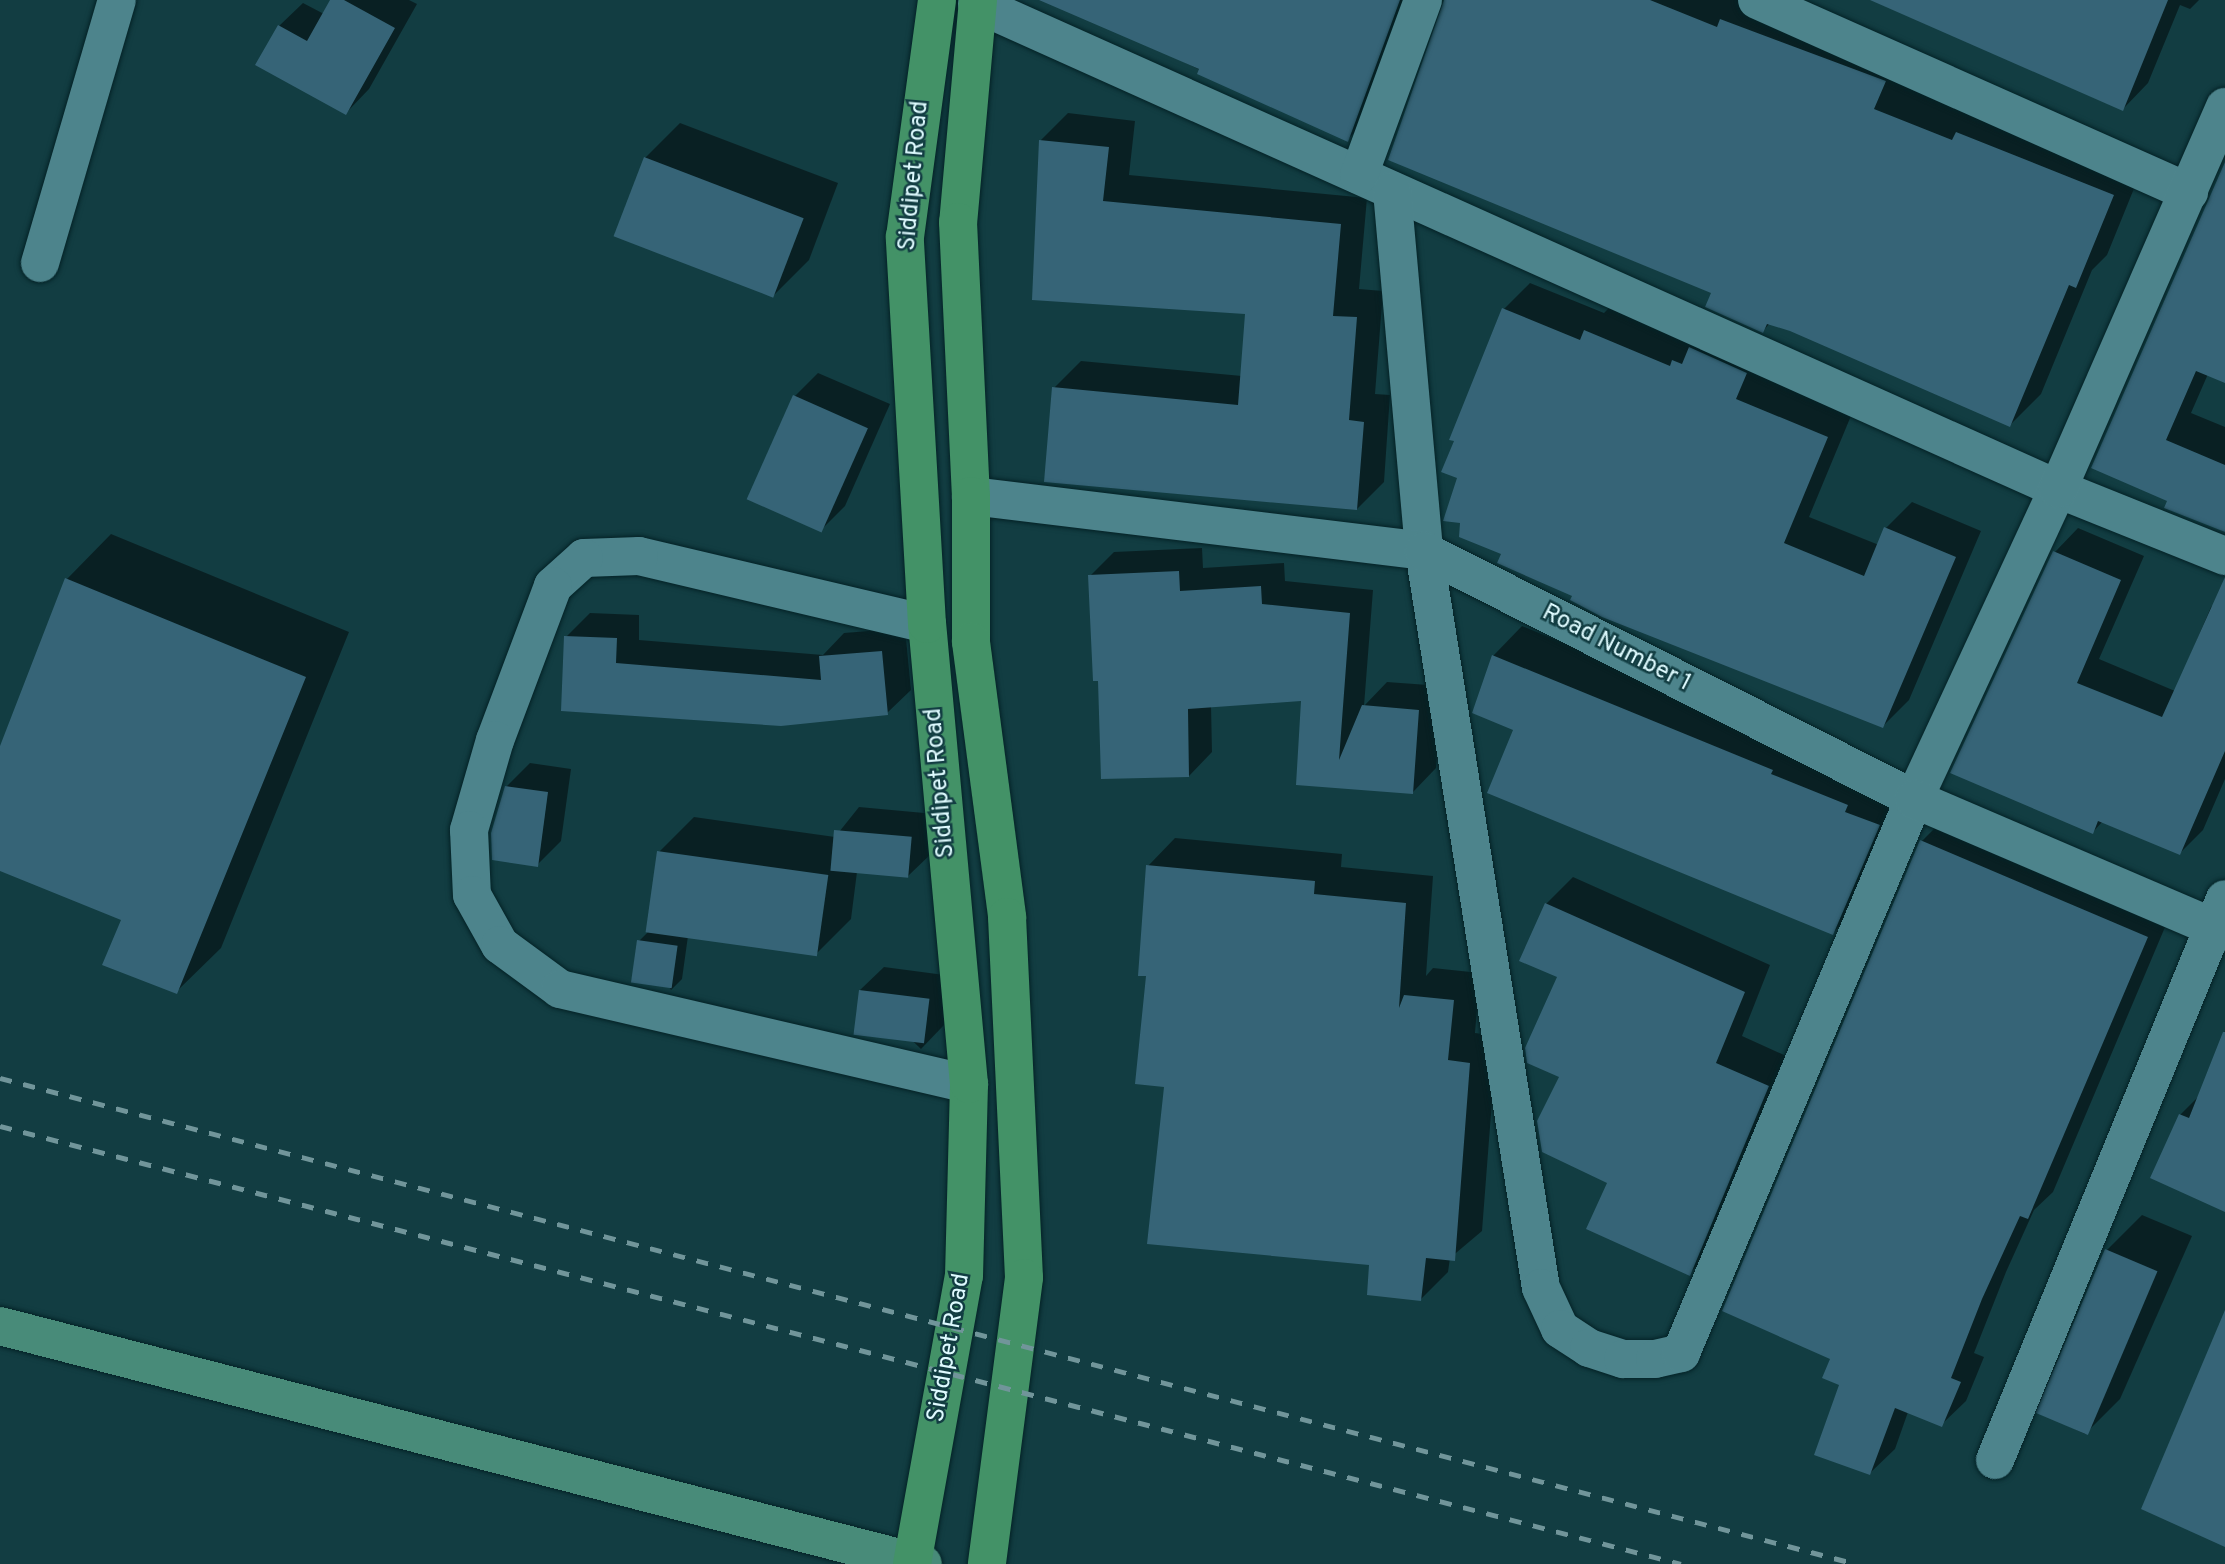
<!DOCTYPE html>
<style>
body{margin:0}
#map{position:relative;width:2225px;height:1564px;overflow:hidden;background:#123d42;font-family:Overpass,sans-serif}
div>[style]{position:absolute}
.shadow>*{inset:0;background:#0007}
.building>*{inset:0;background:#366477;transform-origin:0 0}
.roads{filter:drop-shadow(0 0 2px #042226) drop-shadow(0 0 2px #042226)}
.street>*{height:38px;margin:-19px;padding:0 19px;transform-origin:19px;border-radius:19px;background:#4d848c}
.secondary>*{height:38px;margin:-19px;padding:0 19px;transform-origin:19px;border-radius:19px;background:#488b79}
.primary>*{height:38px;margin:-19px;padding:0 19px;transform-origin:19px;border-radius:19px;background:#439267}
.rail>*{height:5px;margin-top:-2.5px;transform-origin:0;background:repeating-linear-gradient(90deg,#71959a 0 12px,transparent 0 24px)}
span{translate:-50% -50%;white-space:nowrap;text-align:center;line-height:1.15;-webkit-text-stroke:5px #123d42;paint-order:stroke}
.street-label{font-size:24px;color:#defafe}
</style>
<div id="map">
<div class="shadow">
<div style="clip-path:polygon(332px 0,409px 0,417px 4px,369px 89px,346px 113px,279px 26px,303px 3px,324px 14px)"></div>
<div style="clip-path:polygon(1054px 0,1418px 0,1378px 109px,1347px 140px)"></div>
<div style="clip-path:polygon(1446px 0,1779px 0,2144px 164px,2107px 255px,2092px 270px,2041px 394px,2010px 425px,1791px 330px,1770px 323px,1763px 331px)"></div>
<div style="clip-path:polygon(1913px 0,2199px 0,2190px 9px,2180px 5px,2148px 83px,2123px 109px)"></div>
<div style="clip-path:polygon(1068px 113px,1135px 121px,1129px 175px,1367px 198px,1359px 289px,1383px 291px,1375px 394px,1390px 395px,1384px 482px,1357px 509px,1054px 388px,1081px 361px,1242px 376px,1247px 313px,1034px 299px,1041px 140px)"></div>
<div style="clip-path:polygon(680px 123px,838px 183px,809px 260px,774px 295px,645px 158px)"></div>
<div style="clip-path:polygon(2225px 167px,2225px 381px,2208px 374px,2191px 413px,2225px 427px,2225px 532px,2169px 500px,2093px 468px)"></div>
<div style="clip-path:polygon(1530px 283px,1604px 313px,1612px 305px,1853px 411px,1809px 517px,1879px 545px,1886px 528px,1912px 502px,1981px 531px,1909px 700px,1883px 726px,1574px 595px,1503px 553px,1504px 309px)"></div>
<div style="clip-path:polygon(818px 373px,890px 404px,845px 506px,821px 530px,795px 396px)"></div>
<div style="clip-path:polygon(2078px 528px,2144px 556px,2099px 659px,2175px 691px,2211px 607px,2225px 593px,2225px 779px,2203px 830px,2180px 853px,2103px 821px,2093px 832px,2055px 552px)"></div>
<div style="clip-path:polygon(111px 534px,349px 632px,221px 948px,176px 992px,123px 919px,0 870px,0 748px,67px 579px)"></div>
<div style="clip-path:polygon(1202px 548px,1203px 568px,1284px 563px,1285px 581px,1373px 590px,1364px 706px,1387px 682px,1442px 686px,1436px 768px,1413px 792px,1298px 783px,1303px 699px,1211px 705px,1212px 752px,1189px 776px,1100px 679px,1090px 576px,1114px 552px)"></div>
<div style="clip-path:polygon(590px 613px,639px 615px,639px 640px,823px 655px,844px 633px,905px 628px,911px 690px,887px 713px,563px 710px,566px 637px)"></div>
<div style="clip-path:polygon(1522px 626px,1801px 740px,1907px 795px,1862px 903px,1833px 933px,1516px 729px,1493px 656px)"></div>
<div style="clip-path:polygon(530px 763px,571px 769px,561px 841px,537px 865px,506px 787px)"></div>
<div style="clip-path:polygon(859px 807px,935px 814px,932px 853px,908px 876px,857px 872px,851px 919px,816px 954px,688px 936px,682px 979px,671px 990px,639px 941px,648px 932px,659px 852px,694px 817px,835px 837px)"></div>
<div style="clip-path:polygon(1947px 816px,2171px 913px,2053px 1192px,2034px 1210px,2006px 1272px,1974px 1353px,1984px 1357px,1966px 1401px,1941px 1425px,1908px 1412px,1895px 1449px,1870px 1473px,1832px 1358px,1922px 841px)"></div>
<div style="clip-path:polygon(1175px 838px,1342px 854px,1341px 867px,1433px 876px,1426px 976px,1433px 968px,1480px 973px,1475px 1033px,1497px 1036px,1482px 1231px,1450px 1258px,1448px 1272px,1421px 1299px,1371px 1263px,1166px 1085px,1148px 975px,1148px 866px)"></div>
<div style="clip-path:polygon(1573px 877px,1770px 965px,1742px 1036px,1795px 1060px,1716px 1247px,1689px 1274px,1609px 1183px,1561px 1076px,1559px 977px,1522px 960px,1546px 904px)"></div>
<div style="clip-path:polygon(884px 967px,952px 976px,944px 1025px,921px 1049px,860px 990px)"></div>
<div style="clip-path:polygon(2225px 1031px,2225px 1210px,2180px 1115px,2200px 1095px)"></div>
<div style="clip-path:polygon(2142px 1215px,2192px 1236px,2120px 1399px,2085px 1434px,2040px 1413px,2107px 1250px)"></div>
</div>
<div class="building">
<div style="clip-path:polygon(330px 0,344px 0,395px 28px,346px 115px,255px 65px,278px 25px,307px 41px)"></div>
<div style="clip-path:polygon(1039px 0,1400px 0,1348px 142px,1197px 74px,1199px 69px)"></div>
<div style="clip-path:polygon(1444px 0,1650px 0,1717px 27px,1720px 19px,1886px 81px,1874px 109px,1952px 140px,1956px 132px,2114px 195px,2076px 288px,2069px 285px,2010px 427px,1790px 331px,1767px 324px,1763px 333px,1705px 307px,1711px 293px,1388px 160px)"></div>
<div style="clip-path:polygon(1870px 0,2168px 0,2123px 111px)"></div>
<div style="clip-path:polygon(1039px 140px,1109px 147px,1103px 201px,1341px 224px,1333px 316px,1357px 317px,1349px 420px,1364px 422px,1357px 510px,1044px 482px,1052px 387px,1238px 405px,1245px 314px,1032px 300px)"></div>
<div style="left:644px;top:157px;width:171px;height:85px;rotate:21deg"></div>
<div style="clip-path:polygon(2225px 162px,2225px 383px,2196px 371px,2166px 440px,2225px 465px,2225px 532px,2164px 508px,2167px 501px,2091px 468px)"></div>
<div style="clip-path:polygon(1502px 308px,1580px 340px,1584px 330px,1670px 366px,1672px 360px,1682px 364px,1689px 347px,1747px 373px,1736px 399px,1828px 437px,1784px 543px,1864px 576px,1884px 527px,1956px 557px,1883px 728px,1602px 617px,1570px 600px,1572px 596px,1497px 563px,1501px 554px,1459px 537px,1460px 523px,1443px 521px,1457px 478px,1441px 472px,1454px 441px,1449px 440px)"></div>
<div style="left:793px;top:395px;width:82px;height:114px;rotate:24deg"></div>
<div style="clip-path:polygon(2053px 551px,2121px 580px,2077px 683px,2162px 717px,2225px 577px,2225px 751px,2180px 855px,2098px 821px,2093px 834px,1950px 773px)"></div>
<div style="clip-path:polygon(1179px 571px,1180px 591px,1261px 586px,1262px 604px,1350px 613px,1339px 760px,1362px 705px,1419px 710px,1413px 794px,1296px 785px,1301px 701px,1188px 709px,1189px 777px,1101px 779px,1098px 681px,1093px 681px,1088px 575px)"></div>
<div style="clip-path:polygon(65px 578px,306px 677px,177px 994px,102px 965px,121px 920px,0 871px,0 746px)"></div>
<div style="clip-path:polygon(564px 636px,617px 638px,616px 663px,821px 680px,819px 656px,882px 651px,888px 715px,781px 726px,561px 711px)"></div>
<div style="clip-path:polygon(1492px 655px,1773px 770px,1771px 774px,1848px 805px,1845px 812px,1880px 825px,1833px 935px,1487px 793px,1513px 730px,1472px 713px)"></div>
<div style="clip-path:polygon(505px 786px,548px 792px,538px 867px,492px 860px,491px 833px)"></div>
<div style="left:834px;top:830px;width:78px;height:41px;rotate:5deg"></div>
<div style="clip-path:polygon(1920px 840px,2148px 937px,2028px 1219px,2020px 1216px,1982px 1299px,1951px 1378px,1961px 1382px,1942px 1427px,1895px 1408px,1870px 1475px,1814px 1455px,1839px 1385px,1822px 1378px,1830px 1359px,1722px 1311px)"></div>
<div style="left:657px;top:851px;width:173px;height:82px;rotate:8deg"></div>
<div style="clip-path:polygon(1146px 865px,1315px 881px,1314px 894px,1406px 903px,1399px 1008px,1404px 995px,1454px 1000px,1448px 1060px,1470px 1063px,1455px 1261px,1426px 1258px,1421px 1301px,1367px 1295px,1369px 1265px,1147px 1244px,1164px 1087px,1135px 1084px,1146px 976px,1138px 976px)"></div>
<div style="clip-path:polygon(1545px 903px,1745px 992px,1716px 1063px,1769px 1086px,1690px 1276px,1586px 1229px,1607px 1183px,1542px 1152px,1537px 1121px,1559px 1077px,1527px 1063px,1525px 1048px,1557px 977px,1519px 961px)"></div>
<div style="left:637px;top:940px;width:41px;height:43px;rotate:8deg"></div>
<div style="left:859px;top:990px;width:71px;height:45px;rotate:7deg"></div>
<div style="clip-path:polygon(2223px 1032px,2225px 1032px,2225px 1212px,2150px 1178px,2179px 1114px,2189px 1118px)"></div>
<div style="left:2105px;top:1249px;width:57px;height:178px;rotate:23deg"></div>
<div style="clip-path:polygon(2225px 1310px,2225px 1547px,2141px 1509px)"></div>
</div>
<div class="roads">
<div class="street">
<div style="left:1757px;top:0;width:473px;rotate:24deg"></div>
<div style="left:977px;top:4px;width:1185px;rotate:24.16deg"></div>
<div style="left:2058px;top:489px;width:180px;rotate:21.9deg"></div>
<div style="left:1359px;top:175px;width:186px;rotate:-69.9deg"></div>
<div style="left:1392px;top:191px;width:361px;rotate:84.9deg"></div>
<div style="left:1424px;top:551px;width:746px;rotate:80.98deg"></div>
<div style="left:1541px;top:1288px;width:45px;rotate:65.1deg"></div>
<div style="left:1560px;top:1329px;width:35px;rotate:33deg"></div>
<div style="left:1589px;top:1348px;width:36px;rotate:18deg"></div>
<div style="left:1623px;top:1359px;width:32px"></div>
<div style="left:1655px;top:1359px;width:27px;rotate:-13deg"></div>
<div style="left:1681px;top:1353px;width:601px;rotate:-67.19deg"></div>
<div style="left:1914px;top:799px;width:342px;rotate:-65.1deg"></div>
<div style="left:2058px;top:489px;width:417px;rotate:-66.4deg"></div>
<div style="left:40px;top:263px;width:274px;rotate:-73.7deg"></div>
<div style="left:971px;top:496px;width:456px;rotate:6.9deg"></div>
<div style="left:1424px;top:551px;width:549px;rotate:26.84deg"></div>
<div style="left:1914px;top:799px;width:338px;rotate:23.2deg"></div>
<div style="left:927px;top:624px;width:296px;rotate:-166.7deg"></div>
<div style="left:639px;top:556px;width:55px;rotate:177.9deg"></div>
<div style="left:584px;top:558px;width:42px;rotate:137.9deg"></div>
<div style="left:553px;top:586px;width:165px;rotate:110.6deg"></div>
<div style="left:495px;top:740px;width:94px;rotate:106.1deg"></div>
<div style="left:469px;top:830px;width:65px;rotate:87.4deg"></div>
<div style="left:472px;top:895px;width:57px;rotate:60.8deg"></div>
<div style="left:500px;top:945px;width:74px;rotate:36.3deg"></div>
<div style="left:560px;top:989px;width:420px;rotate:13.1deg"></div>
<div style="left:1995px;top:1460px;width:606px;rotate:-67.71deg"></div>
</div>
<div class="secondary">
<div style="left:0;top:1326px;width:953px;rotate:14.46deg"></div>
</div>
<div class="primary">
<div style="left:978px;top:0;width:223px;rotate:95.1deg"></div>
<div style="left:958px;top:222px;width:274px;rotate:87.3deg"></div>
<div style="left:971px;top:496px;width:146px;rotate:90deg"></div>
<div style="left:971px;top:642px;width:277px;rotate:82.5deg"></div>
<div style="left:1007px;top:917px;width:361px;rotate:87.3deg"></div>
<div style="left:1024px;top:1278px;width:288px;rotate:97.4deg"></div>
<div style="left:912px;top:1564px;width:293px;rotate:-79.8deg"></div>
<div style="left:964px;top:1276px;width:192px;rotate:-88.5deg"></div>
<div style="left:969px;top:1084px;width:462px;rotate:-95.2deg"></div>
<div style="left:927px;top:624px;width:388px;rotate:-93.3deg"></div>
<div style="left:905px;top:237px;width:239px;rotate:-82.3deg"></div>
</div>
</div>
<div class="rail">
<div style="left:0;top:1078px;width:1919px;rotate:14.67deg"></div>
<div style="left:0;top:1126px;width:1737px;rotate:14.6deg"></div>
</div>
<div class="street-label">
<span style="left:915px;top:176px;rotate:-85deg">Siddipet Road</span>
<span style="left:1616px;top:649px;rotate:27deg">Road Number 1</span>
<span style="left:941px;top:783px;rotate:-95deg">Siddipet Road</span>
<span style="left:950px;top:1348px;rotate:-80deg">Siddipet Road</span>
</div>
</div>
